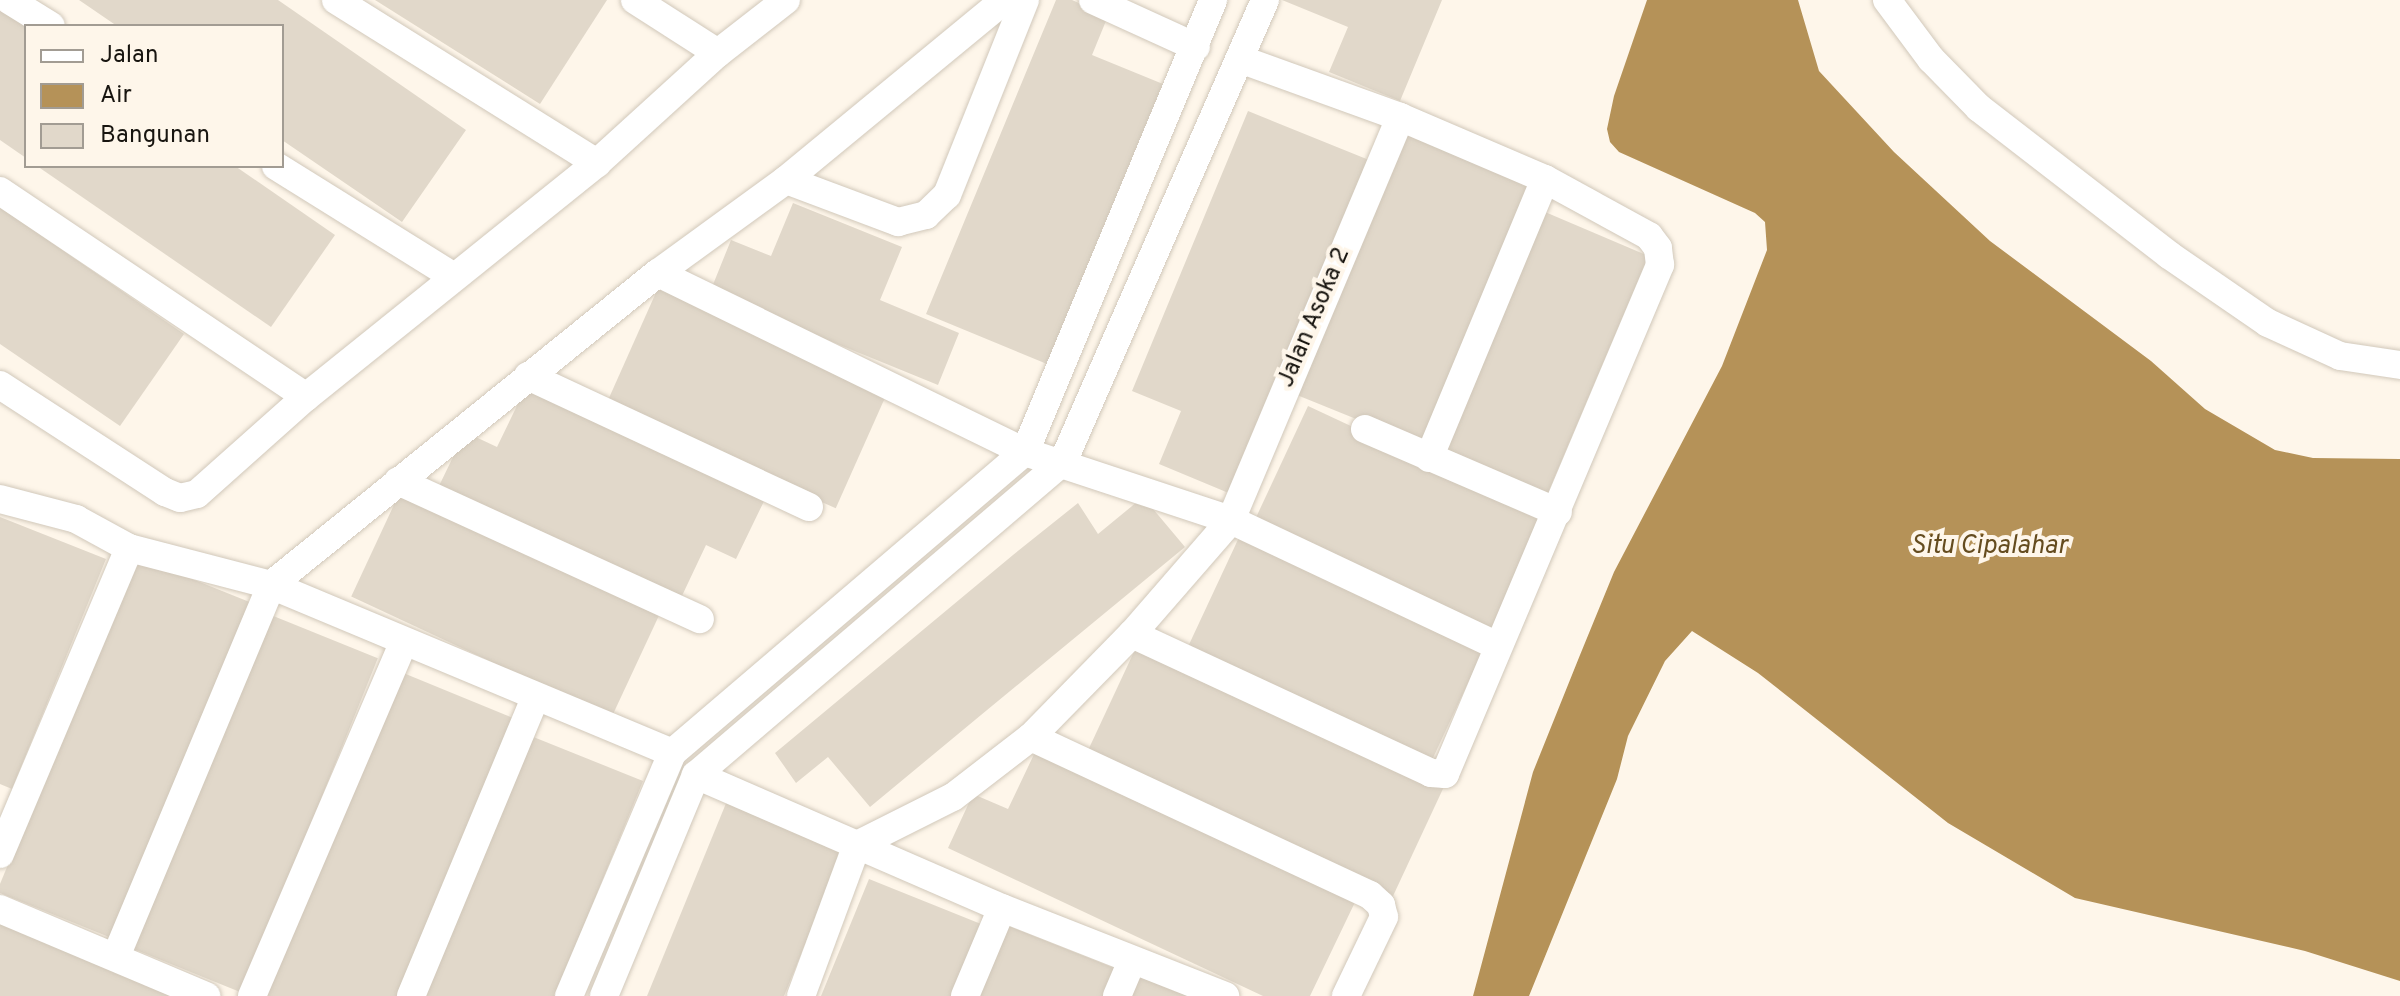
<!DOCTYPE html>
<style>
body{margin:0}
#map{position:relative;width:2400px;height:996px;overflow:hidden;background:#fef6ea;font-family:Overpass,sans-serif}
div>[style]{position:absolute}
.water>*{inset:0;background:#b59258}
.building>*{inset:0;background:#e1d8ca;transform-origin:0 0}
.roads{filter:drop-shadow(0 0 2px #d1c8ba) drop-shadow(0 0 2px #d1c8ba)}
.minor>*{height:28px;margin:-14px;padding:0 14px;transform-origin:14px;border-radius:14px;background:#fff}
span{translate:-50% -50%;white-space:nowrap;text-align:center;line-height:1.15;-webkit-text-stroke:8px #fef6ea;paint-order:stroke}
.street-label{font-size:24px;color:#181510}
.water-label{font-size:26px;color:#654c1f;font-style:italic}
.legend{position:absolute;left:24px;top:24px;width:260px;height:144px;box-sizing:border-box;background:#fef6ea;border:2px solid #a29c93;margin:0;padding:10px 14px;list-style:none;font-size:24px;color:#181510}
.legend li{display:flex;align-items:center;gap:16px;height:40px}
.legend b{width:40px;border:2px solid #a29c93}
</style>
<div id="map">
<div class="water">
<div style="clip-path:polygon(1647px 0,1798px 0,1819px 71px,1894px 152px,1990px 241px,2151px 361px,2205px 409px,2275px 450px,2313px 458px,2400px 459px,2400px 981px,2305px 951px,2075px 898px,1948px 823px,1758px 673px,1692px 631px,1665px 661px,1628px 736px,1617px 779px,1529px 996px,1473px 996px,1533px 772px,1580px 655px,1614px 572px,1722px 366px,1767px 250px,1765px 222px,1755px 213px,1619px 152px,1610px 142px,1607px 129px,1614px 96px)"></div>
</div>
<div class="building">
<div style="clip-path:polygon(79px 0,278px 0,466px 130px,402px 222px,282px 140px,282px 26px,117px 26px)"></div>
<div style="clip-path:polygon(375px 0,607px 0,540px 104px)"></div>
<div style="clip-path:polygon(1056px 0,1072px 0,1108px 16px,1092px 55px,1163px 84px,1047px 364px,926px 314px)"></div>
<div style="clip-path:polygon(1282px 0,1442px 0,1400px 101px,1329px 72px,1348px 27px)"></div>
<div style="clip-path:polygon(0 4px,26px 26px,26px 158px,0 140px)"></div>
<div style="clip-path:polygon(1248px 111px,1369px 160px,1231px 494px,1159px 464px,1181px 411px,1132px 391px)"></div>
<div style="left:1399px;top:130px;width:149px;height:284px;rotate:22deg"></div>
<div style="clip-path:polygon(37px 166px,235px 166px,335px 235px,271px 327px)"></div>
<div style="clip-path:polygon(793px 203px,902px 247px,880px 300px,959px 333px,938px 385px,710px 292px,731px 240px,771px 256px)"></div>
<div style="clip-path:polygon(0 207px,184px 334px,120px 426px,0 344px)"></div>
<div style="left:1538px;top:209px;width:120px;height:263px;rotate:23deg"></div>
<div style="left:658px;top:288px;width:252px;height:129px;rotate:24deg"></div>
<div style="clip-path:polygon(527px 385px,766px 497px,736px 559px,706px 545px,680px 600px,439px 486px,465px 432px,497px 447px)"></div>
<div style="left:1308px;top:406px;width:268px;height:128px;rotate:25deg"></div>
<div style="left:399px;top:494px;width:287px;height:113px;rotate:25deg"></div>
<div style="clip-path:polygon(1143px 497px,1185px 547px,981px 715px,870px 807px,828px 757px,796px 783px,775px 753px,1013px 555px,1078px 503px,1098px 534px)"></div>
<div style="clip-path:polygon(0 517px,106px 559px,12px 789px,0 784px)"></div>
<div style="left:1242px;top:531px;width:269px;height:130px;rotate:25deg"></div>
<div style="clip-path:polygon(135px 556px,252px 603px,114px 939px,0 893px,0 884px)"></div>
<div style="left:261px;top:611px;width:126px;height:361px;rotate:22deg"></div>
<div style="left:1139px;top:641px;width:338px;height:129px;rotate:25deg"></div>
<div style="clip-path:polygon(396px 670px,513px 718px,399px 996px,262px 996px)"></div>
<div style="clip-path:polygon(526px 734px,643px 781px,555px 996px,419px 996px)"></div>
<div style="clip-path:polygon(1037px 748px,1357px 898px,1310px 996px,1263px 996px,948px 848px,973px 794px,1008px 809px)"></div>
<div style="clip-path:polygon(729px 796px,846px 844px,784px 996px,647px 996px)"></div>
<div style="clip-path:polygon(869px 879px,986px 926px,957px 996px,821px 996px)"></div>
<div style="clip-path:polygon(0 921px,181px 996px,0 996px)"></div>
<div style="clip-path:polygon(1001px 923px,1119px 970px,1108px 996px,971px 996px)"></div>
<div style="clip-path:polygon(1141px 970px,1205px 996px,1130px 996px)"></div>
</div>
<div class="roads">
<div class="minor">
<div style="left:9px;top:0;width:49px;rotate:31.8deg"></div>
<div style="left:336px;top:0;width:308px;rotate:32deg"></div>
<div style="left:635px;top:0;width:98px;rotate:32.6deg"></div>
<div style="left:1093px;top:0;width:113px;rotate:24.5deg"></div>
<div style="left:1887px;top:0;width:74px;rotate:53.3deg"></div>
<div style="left:1931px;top:59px;width:69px;rotate:45.6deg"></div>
<div style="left:1979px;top:108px;width:240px;rotate:37.7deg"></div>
<div style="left:2169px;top:255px;width:120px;rotate:34.5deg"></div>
<div style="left:2268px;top:323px;width:79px;rotate:24.6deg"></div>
<div style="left:2340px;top:356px;width:61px;rotate:8.5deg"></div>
<div style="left:276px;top:166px;width:208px;rotate:31.9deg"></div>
<div style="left:786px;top:180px;width:120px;rotate:20.6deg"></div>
<div style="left:898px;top:222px;width:29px;rotate:-14deg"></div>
<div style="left:926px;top:215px;width:29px;rotate:-44deg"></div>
<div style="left:947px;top:195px;width:210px;rotate:-68.2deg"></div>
<div style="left:0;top:191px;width:369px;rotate:33.9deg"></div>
<div style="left:658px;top:273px;width:408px;rotate:26deg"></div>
<div style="left:1025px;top:452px;width:217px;rotate:18.3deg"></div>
<div style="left:1231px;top:520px;width:293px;rotate:25.3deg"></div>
<div style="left:528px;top:376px;width:310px;rotate:25deg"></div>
<div style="left:0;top:385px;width:197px;rotate:33deg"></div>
<div style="left:165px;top:492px;width:16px;rotate:22deg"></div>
<div style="left:180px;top:498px;width:17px;rotate:-13deg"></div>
<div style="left:197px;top:494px;width:146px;rotate:-41.7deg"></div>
<div style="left:306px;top:397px;width:373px;rotate:-38.8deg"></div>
<div style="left:597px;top:163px;width:164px;rotate:-42.3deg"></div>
<div style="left:718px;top:53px;width:86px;rotate:-37.9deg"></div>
<div style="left:1365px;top:429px;width:210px;rotate:23.3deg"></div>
<div style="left:1429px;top:458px;width:302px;rotate:-67.4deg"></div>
<div style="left:398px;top:481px;width:332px;rotate:24.6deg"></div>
<div style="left:0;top:499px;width:79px;rotate:14.7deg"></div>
<div style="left:76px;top:519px;width:60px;rotate:28.7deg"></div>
<div style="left:129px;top:548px;width:147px;rotate:14.6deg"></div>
<div style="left:271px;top:585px;width:435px;rotate:22.7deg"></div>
<div style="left:1132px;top:634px;width:330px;rotate:24.9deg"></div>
<div style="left:1431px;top:773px;width:14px;rotate:4deg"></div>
<div style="left:1445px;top:774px;width:553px;rotate:-67.1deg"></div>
<div style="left:1660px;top:265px;width:17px;rotate:-97deg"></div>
<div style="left:1658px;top:248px;width:15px;rotate:-127deg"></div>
<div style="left:1649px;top:236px;width:119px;rotate:-151.3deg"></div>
<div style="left:1545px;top:179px;width:158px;rotate:-156.8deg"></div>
<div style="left:1400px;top:117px;width:170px;rotate:-160.1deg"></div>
<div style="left:1031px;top:737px;width:374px;rotate:25deg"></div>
<div style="left:1370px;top:895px;width:15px;rotate:42deg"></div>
<div style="left:1381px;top:905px;width:12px;rotate:76deg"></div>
<div style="left:1384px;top:917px;width:88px;rotate:115.7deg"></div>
<div style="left:696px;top:775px;width:334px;rotate:23.5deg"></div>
<div style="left:1002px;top:908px;width:240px;rotate:21.5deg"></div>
<div style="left:0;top:854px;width:332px;rotate:-67.1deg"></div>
<div style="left:0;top:909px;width:224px;rotate:22.9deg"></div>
<div style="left:117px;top:954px;width:400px;rotate:-67.3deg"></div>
<div style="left:271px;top:585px;width:497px;rotate:-38.9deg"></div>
<div style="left:658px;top:273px;width:158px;rotate:-36deg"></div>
<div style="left:786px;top:180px;width:283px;rotate:-39.5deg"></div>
<div style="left:252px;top:996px;width:384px;rotate:-66.8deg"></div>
<div style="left:411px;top:996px;width:323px;rotate:-67.4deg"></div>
<div style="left:569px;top:996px;width:264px;rotate:-67deg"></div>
<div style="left:672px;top:753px;width:464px;rotate:-40.5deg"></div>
<div style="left:1025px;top:452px;width:490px;rotate:-67.4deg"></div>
<div style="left:604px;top:996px;width:239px;rotate:-67.4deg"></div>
<div style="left:696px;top:775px;width:482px;rotate:-40.5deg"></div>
<div style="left:1063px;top:462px;width:504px;rotate:-66.38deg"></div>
<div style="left:801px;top:996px;width:161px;rotate:-69.7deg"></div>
<div style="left:857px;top:845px;width:107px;rotate:-26.6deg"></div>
<div style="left:953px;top:797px;width:98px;rotate:-37.6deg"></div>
<div style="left:1031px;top:737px;width:144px;rotate:-45.6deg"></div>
<div style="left:1132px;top:634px;width:151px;rotate:-49deg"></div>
<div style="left:1231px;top:520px;width:437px;rotate:-67.2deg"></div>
<div style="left:965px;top:996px;width:95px;rotate:-67.2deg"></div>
<div style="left:1117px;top:996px;width:39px;rotate:-67deg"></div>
</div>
</div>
<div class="street-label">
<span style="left:1315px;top:318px;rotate:-67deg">Jalan Asoka 2</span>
</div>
<div class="water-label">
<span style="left:1989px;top:547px">Situ Cipalahar</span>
</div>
<ul class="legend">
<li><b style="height:10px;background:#fff"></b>Jalan</li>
<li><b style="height:22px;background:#b59258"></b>Air</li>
<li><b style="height:22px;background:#e1d8ca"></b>Bangunan</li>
</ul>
</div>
